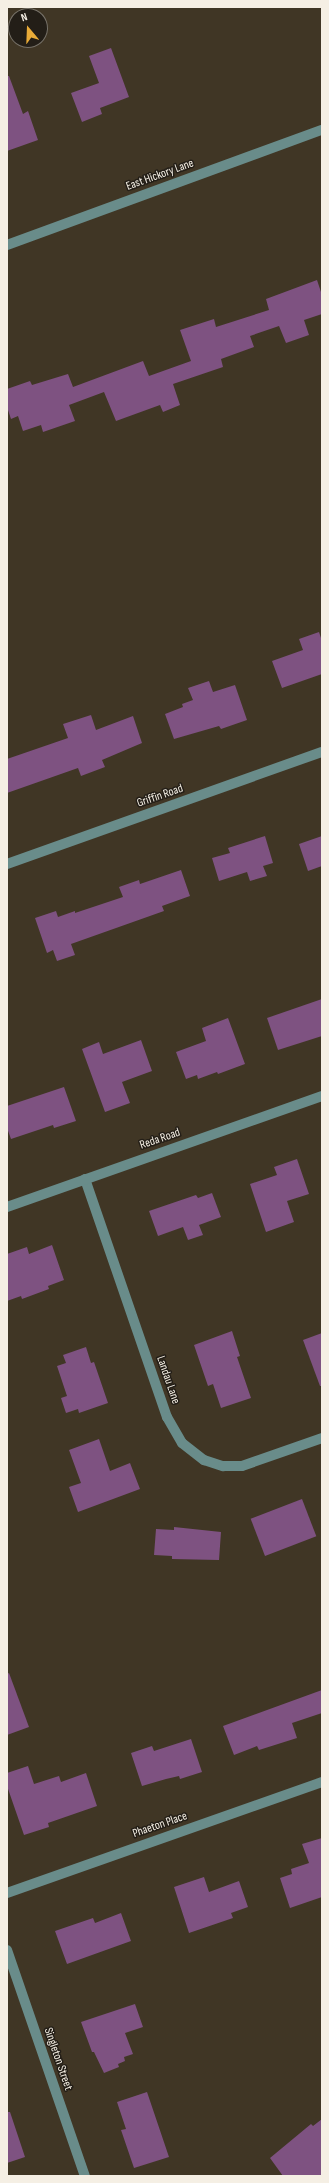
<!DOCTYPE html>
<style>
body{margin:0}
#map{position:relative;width:329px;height:2183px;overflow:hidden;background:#403625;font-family:"Sofia Sans Condensed",sans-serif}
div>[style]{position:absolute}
.building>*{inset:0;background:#7e5281;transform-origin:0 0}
.minor>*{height:10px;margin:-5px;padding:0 5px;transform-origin:5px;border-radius:5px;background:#698c8a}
span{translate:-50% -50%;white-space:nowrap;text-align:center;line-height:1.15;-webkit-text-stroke:3px #231e17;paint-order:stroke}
.street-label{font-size:12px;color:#f5efe4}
.frame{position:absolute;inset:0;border:8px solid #f5efe4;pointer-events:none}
.north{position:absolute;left:8px;top:8px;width:40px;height:40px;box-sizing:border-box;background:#231e17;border:1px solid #777269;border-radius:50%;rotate:341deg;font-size:11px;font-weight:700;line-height:16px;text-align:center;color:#f5efe4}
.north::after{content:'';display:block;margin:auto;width:14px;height:18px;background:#e9ab38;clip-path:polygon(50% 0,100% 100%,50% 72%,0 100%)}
</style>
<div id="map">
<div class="building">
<div style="clip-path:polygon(111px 48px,129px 97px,100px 108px,102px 114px,82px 122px,71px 93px,99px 83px,89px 56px)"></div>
<div style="clip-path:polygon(7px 76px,9px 76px,23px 114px,28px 111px,38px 140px,7px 151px)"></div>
<div style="clip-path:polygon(317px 280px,322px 295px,322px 314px,304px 320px,309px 335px,286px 343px,279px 326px,250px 336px,254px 347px,221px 359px,223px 367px,173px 384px,180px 405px,163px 412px,160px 405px,116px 421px,104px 392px,69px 405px,75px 421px,43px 432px,41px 425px,23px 431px,18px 416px,11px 419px,7px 407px,7px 389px,30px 381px,32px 385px,68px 374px,73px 387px,143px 361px,149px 376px,191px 361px,180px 330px,214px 319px,216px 327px,269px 310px,266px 299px)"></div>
<div style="clip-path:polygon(319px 632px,322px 641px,322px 674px,282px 688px,272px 661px,303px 650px,299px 639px)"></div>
<div style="clip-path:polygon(209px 681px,213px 692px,235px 685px,247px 720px,221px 729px,219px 726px,174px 739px,165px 714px,183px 707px,182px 704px,193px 700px,188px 688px)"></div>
<div style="clip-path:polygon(91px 715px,96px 730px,133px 716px,142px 743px,102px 760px,105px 767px,81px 776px,78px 768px,7px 793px,7px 759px,68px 738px,63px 724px)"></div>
<div style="clip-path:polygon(265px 836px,273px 863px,263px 866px,267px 876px,250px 881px,247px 872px,219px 881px,212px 858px,230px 853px,228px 848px)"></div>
<div style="clip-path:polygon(322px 836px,322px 866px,308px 871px,299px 844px)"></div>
<div style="clip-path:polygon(181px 870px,190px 896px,162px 906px,164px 911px,71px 944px,75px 955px,57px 961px,53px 950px,47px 953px,35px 918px,56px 911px,58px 917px,75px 911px,75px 913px,123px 897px,119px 887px,139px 880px,140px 884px)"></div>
<div style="clip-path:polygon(322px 999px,322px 1036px,278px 1050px,267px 1018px)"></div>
<div style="clip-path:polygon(228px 1018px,245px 1064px,218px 1074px,217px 1072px,198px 1079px,197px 1075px,186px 1079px,176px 1052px,206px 1041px,202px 1028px)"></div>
<div style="clip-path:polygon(141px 1040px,152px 1071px,122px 1082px,130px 1103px,105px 1112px,82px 1049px,99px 1042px,103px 1054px)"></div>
<div style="clip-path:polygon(64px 1087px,76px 1121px,54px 1128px,53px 1125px,11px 1139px,7px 1128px,7px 1106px)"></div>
<div style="clip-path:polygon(297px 1159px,309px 1194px,287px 1201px,294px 1222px,266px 1232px,250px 1184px,277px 1175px,274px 1167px)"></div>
<div style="clip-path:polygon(212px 1193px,221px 1217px,199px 1225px,203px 1235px,188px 1240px,183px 1227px,158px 1236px,149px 1211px,196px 1195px,198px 1198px)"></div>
<div style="clip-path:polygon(52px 1245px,64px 1280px,48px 1286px,49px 1289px,22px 1299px,21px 1296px,7px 1301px,7px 1254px,27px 1247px,29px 1254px)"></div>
<div style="clip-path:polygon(232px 1331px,240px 1356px,237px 1357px,251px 1398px,221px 1408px,213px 1384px,208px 1386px,194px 1345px)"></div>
<div style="clip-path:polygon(322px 1333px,322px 1386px,320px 1386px,303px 1340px)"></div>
<div style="clip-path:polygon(86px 1347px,91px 1363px,94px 1362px,108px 1403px,79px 1413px,78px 1409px,66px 1413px,61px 1398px,67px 1396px,57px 1366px,66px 1363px,63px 1355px)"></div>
<div style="clip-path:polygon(99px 1439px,110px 1471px,130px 1463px,140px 1489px,78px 1512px,69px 1487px,81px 1483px,69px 1450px)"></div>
<div style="left:302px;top:1499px;width:40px;height:55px;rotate:69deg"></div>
<div style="clip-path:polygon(174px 1527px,221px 1532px,219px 1560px,172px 1559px,172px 1556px,154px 1555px,156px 1529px,174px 1530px)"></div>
<div style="clip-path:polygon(9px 1673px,29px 1727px,7px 1735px,7px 1674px)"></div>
<div style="clip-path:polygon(322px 1690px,322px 1713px,292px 1723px,297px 1738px,259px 1750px,257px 1746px,234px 1755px,223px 1726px)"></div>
<div style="clip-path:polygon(191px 1739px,202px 1772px,180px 1779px,179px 1776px,166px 1779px,142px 1786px,131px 1753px,152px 1746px,154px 1751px)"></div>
<div style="clip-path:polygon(28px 1766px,34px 1784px,59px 1776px,61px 1782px,86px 1773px,97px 1806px,48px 1823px,49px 1827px,24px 1835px,7px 1786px,7px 1773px)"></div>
<div style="clip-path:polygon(322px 1838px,322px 1897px,290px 1908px,280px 1878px,292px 1874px,291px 1869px,309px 1863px,302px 1844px)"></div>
<div style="clip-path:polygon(204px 1877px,209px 1892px,239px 1881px,248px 1907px,231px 1913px,233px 1918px,189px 1933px,174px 1887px)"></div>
<div style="clip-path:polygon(121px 1913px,131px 1941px,67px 1964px,55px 1931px,93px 1918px,95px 1923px)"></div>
<div style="clip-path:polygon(135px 2004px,143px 2027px,125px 2033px,133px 2054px,124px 2057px,125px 2061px,118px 2064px,119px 2067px,104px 2073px,94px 2052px,92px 2052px,81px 2022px)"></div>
<div style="clip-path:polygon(147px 2092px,169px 2157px,134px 2168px,121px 2130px,126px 2129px,117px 2102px)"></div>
<div style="clip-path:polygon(7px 2112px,10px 2112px,25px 2157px,7px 2163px)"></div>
<div style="clip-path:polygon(322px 2119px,322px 2176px,283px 2176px,270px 2158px,311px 2124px,313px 2126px)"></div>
</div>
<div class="minor">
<div style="left:7px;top:245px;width:335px;rotate:-20.1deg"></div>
<div style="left:7px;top:864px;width:334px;rotate:-19.6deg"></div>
<div style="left:85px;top:1179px;width:252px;rotate:71deg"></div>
<div style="left:167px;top:1417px;width:30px;rotate:60deg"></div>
<div style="left:182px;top:1443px;width:28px;rotate:38deg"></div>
<div style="left:204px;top:1460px;width:20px;rotate:18deg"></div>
<div style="left:223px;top:1466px;width:19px"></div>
<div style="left:242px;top:1466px;width:85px;rotate:-19.3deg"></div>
<div style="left:7px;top:1207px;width:334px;rotate:-19.4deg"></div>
<div style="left:7px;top:1893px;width:334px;rotate:-19.4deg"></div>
<div style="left:7px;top:1950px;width:239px;rotate:71deg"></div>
</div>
<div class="street-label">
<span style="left:160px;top:175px;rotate:-20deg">East Hickory Lane</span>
<span style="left:160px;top:796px;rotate:-19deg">Griffin Road</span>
<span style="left:160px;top:1139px;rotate:-19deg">Reda Road</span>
<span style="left:168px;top:1380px;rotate:71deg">Landau Lane</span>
<span style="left:160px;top:1825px;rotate:-19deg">Phaeton Place</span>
<span style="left:58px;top:2059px;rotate:71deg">Singleton Street</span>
</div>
<div class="frame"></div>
<div class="north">N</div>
</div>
